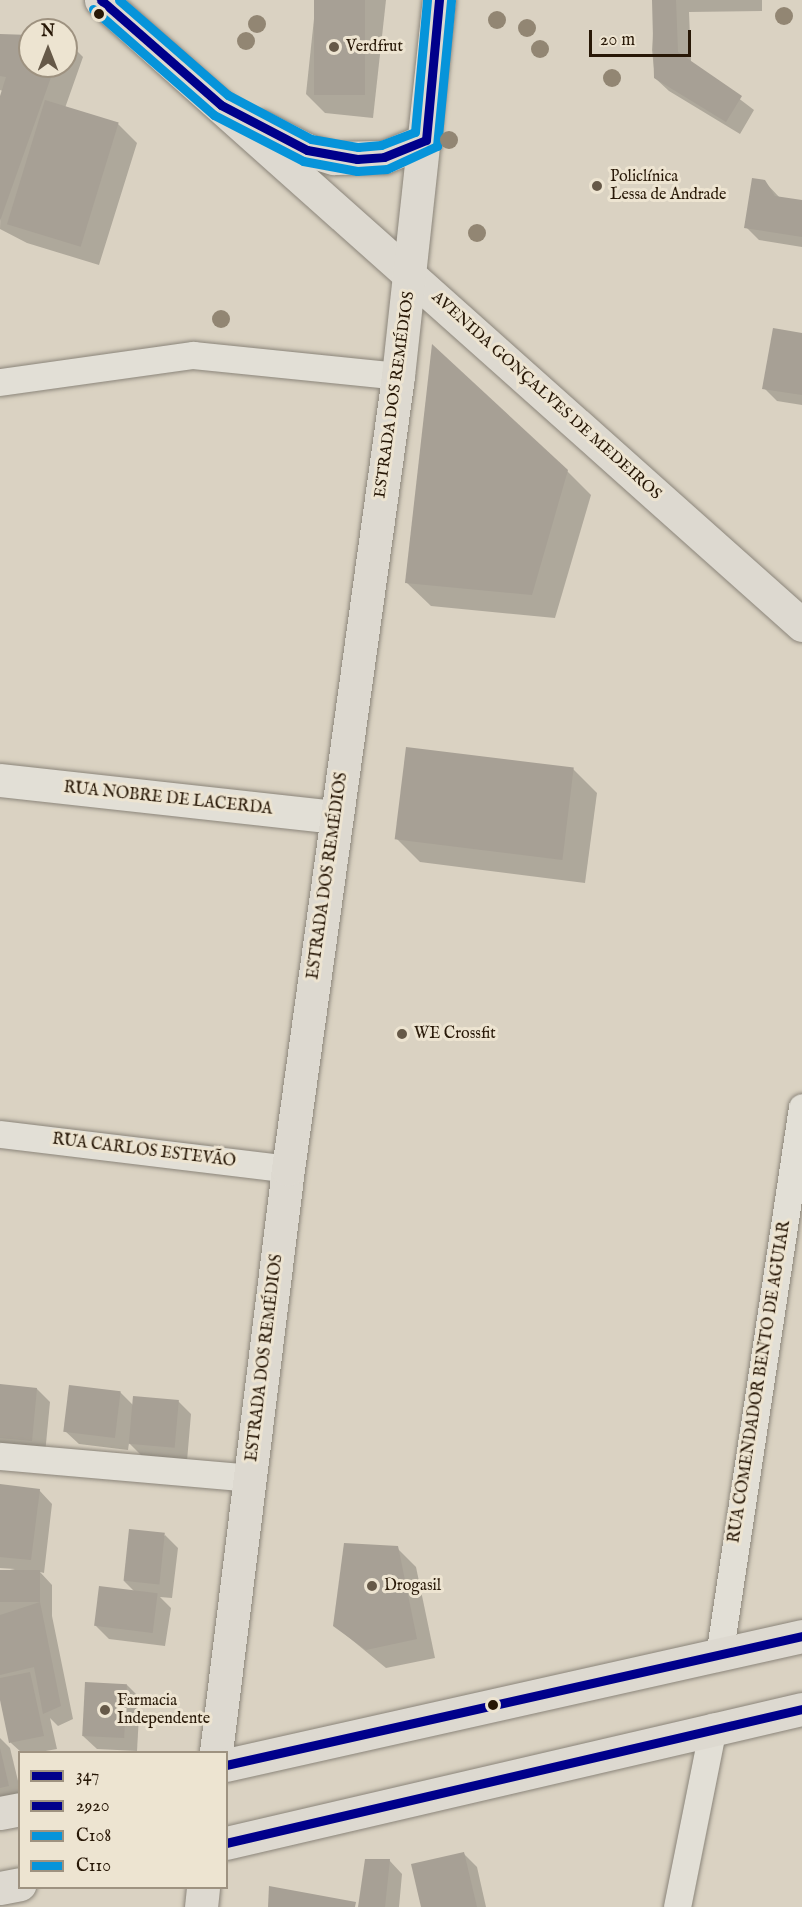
<!DOCTYPE html>
<meta charset="utf-8">
<style>
body{margin:0}
#map{position:relative;width:802px;height:1907px;overflow:hidden;background:#dad2c2;font-family:"IM FELL English",serif}
div>[style]{position:absolute}
.shadow>*{inset:0;background:#0003}
.building>*{inset:0;background:#a7a095;transform-origin:0 0}
.roads{filter:drop-shadow(0 0 2px #8b857a) drop-shadow(0 0 2px #8b857a)}
.minor>*{height:27px;margin:-13.5px;padding:0 13.5px;transform-origin:13.5px;border-radius:13.5px;background:#e2dfd6}
.tertiary>*{height:33px;margin:-16.5px;padding:0 16.5px;transform-origin:16.5px;border-radius:16.5px;background:#e2dfd6}
.primary>*{height:33px;margin:-16.5px;padding:0 16.5px;transform-origin:16.5px;border-radius:16.5px;background:#ddd9d0}
.trunk>*{height:33px;margin:-16.5px;padding:0 16.5px;transform-origin:16.5px;border-radius:16.5px;background:#ddd9d0}
.bus-1>*{height:9px;margin:-4.5px;padding:0 4.5px;transform-origin:4.5px;border-radius:4.5px;background:#00008b}
.bus-2>*{height:9px;margin:-4.5px;padding:0 4.5px;transform-origin:4.5px;border-radius:4.5px;background:#00008b}
.bus-3>*{height:9px;margin:-4.5px;padding:0 4.5px;transform-origin:4.5px;border-radius:4.5px;background:#0694da}
.bus-4>*{height:9px;margin:-4.5px;padding:0 4.5px;transform-origin:4.5px;border-radius:4.5px;background:#0694da}
.trees>*{width:18px;height:18px;margin:-9px;border-radius:50%;background:#928673}
.dots>*{width:16px;height:16px;translate:-50% -50%;box-sizing:border-box;border:3px solid #ede4d1;border-radius:50%}
span{translate:-50% -50%;white-space:nowrap;text-align:center;line-height:1.15;-webkit-text-stroke:6px #ede4d1;paint-order:stroke}
.poi-label{font-size:16px;color:#281807}
.left{translate:0 -50%;text-align:left}
.street-label{font-size:16px;color:#281807}
.legend{position:absolute;left:18px;top:1751px;width:210px;height:138px;box-sizing:border-box;background:#ede4d1;border:2px solid #9e9280;margin:0;padding:8px 10px;list-style:none;font-size:18px;color:#281807}
.legend li{display:flex;align-items:center;gap:12px;height:30px}
.legend b{width:30px;border:2px solid #9e9280}
.north{position:absolute;left:18px;top:18px;width:60px;height:60px;box-sizing:border-box;background:#ede4d1;border:2px solid #9e9280;border-radius:50%;rotate:0deg;font-size:16px;font-weight:700;line-height:24px;text-align:center;color:#281807}
.north::after{content:'';display:block;margin:auto;width:21px;height:27px;background:#665948;clip-path:polygon(50% 0,100% 100%,50% 72%,0 100%)}
.scale{position:absolute;left:589px;top:30px;width:102px;height:27px;box-sizing:border-box;border:3px solid #281807;border-top:0;padding-left:8px;font-size:18px;line-height:21px;white-space:nowrap;color:#281807;-webkit-text-stroke:4px #ede4d1;paint-order:stroke}
</style>
<div id="map">
<div class="shadow">
<div style="clip-path:polygon(316px 0,386px 0,373px 118px,325px 113px,306px 94px)"></div>
<div style="clip-path:polygon(655px 0,762px 0,762px 11px,689px 12px,691px 62px,754px 110px,740px 134px,669px 91px,655px 78px,652px 50px)"></div>
<div style="clip-path:polygon(0 35px,30px 37px,30px 66px,66px 66px,66px 40px,83px 57px,65px 108px,118px 124px,137px 143px,99px 265px,27px 243px,0 229px,3px 91px,0 90px)"></div>
<div style="clip-path:polygon(764px 181px,780px 198px,802px 202px,802px 247px,759px 240px,746px 227px)"></div>
<div style="clip-path:polygon(802px 334px,802px 405px,777px 401px,764px 388px)"></div>
<div style="clip-path:polygon(567px 471px,591px 495px,555px 618px,431px 606px,407px 583px)"></div>
<div style="clip-path:polygon(573px 769px,597px 793px,585px 883px,420px 862px,396px 838px)"></div>
<div style="clip-path:polygon(0 1385px,37px 1389px,50px 1402px,45px 1454px,0 1445px)"></div>
<div style="clip-path:polygon(120px 1392px,134px 1406px,178px 1401px,191px 1414px,187px 1461px,143px 1457px,129px 1443px,128px 1450px,79px 1444px,65px 1431px)"></div>
<div style="clip-path:polygon(0 1486px,39px 1490px,52px 1504px,44px 1573px,40px 1572px,52px 1585px,52px 1616px,73px 1719px,58px 1726px,50px 1718px,57px 1749px,40px 1752px,21px 1752px,11px 1743px,0 1693px,0 1617px,5px 1615px,0 1615px,0 1572px,15px 1569px,0 1568px)"></div>
<div style="clip-path:polygon(165px 1535px,178px 1548px,172px 1598px,160px 1597px,171px 1608px,165px 1646px,109px 1639px,96px 1626px,135px 1592px,124px 1581px)"></div>
<div style="clip-path:polygon(397px 1548px,416px 1567px,435px 1658px,386px 1668px,335px 1626px)"></div>
<div style="clip-path:polygon(127px 1685px,140px 1698px,137px 1751px,97px 1749px,83px 1736px)"></div>
<div style="clip-path:polygon(0 1738px,10px 1748px,20px 1789px,20px 1799px,0 1803px)"></div>
<div style="clip-path:polygon(464px 1854px,477px 1867px,486px 1907px,422px 1907px)"></div>
<div style="clip-path:polygon(389px 1860px,402px 1874px,399px 1907px,359px 1907px)"></div>
</div>
<div class="building">
<div style="left:314px;top:0;width:51px;height:95px"></div>
<div style="clip-path:polygon(652px 0,676px 0,678px 52px,742px 96px,726px 122px,654px 78px)"></div>
<div style="clip-path:polygon(0 34px,30px 35px,30px 66px,55px 66px,0 221px,0 96px,6px 77px,0 76px)"></div>
<div style="left:45px;top:100px;width:77px;height:130px;rotate:17deg"></div>
<div style="clip-path:polygon(752px 178px,765px 180px,775px 196px,802px 200px,802px 237px,744px 228px)"></div>
<div style="clip-path:polygon(773px 328px,802px 333px,802px 395px,762px 389px)"></div>
<div style="clip-path:polygon(432px 344px,568px 470px,532px 595px,405px 583px)"></div>
<div style="left:406px;top:747px;width:169px;height:93px;rotate:7deg"></div>
<div style="clip-path:polygon(0 1384px,37px 1388px,32px 1441px,0 1438px)"></div>
<div style="left:69px;top:1385px;width:52px;height:47px;rotate:7deg"></div>
<div style="left:133px;top:1396px;width:46px;height:48px;rotate:5deg"></div>
<div style="clip-path:polygon(0 1484px,40px 1489px,31px 1560px,0 1557px)"></div>
<div style="left:129px;top:1529px;width:36px;height:52px;rotate:6deg"></div>
<div style="clip-path:polygon(344px 1543px,398px 1546px,417px 1639px,366px 1650px,333px 1626px)"></div>
<div style="clip-path:polygon(0 1570px,40px 1570px,40px 1602px,61px 1706px,43px 1714px,34px 1667px,0 1675px,0 1615px,40px 1602px,0 1602px)"></div>
<div style="left:99px;top:1586px;width:59px;height:40px;rotate:7deg"></div>
<div style="clip-path:polygon(30px 1672px,44px 1736px,9px 1743px,0 1700px,0 1678px)"></div>
<div style="left:85px;top:1682px;width:42px;height:54px;rotate:3deg"></div>
<div style="clip-path:polygon(0 1748px,9px 1786px,0 1788px)"></div>
<div style="clip-path:polygon(464px 1852px,477px 1907px,421px 1907px,411px 1864px)"></div>
<div style="clip-path:polygon(365px 1859px,390px 1859px,385px 1907px,358px 1907px)"></div>
<div style="clip-path:polygon(269px 1886px,356px 1902px,355px 1907px,268px 1907px)"></div>
</div>
<div class="roads">
<div class="minor">
<div style="left:0;top:382px;width:195px;rotate:-8deg"></div>
<div style="left:193px;top:355px;width:206px;rotate:5.8deg"></div>
<div style="left:0;top:1134px;width:290px;rotate:6.9deg"></div>
<div style="left:0;top:1456px;width:251px;rotate:5deg"></div>
<div style="left:719px;top:1656px;width:555px;rotate:-81.4deg"></div>
<div style="left:677px;top:1907px;width:184px;rotate:-78.7deg"></div>
</div>
<div class="tertiary">
<div style="left:0;top:780px;width:338px;rotate:6.3deg"></div>
</div>
<div class="primary">
<div style="left:101px;top:0;width:939px;rotate:41.72deg"></div>
<div style="left:260px;top:126px;width:53px;rotate:27.1deg"></div>
<div style="left:307px;top:150px;width:28px;rotate:17deg"></div>
<div style="left:334px;top:158px;width:50px;rotate:-1.1deg"></div>
<div style="left:384px;top:157px;width:45px;rotate:-22deg"></div>
<div style="left:216px;top:1752px;width:587px;rotate:-82.96deg"></div>
<div style="left:288px;top:1169px;width:801px;rotate:-82.1deg"></div>
<div style="left:398px;top:376px;width:378px;rotate:-83.8deg"></div>
<div style="left:201px;top:1907px;width:19px;rotate:-84deg"></div>
</div>
<div class="trunk">
<div style="left:226px;top:1765px;width:590px;rotate:-12.62deg"></div>
<div style="left:0;top:1813px;width:20px;rotate:-11deg"></div>
<div style="left:226px;top:1843px;width:591px;rotate:-13.1deg"></div>
<div style="left:0;top:1888px;width:20px;rotate:-11deg"></div>
</div>
</div>
<div class="bus-1">
<div style="left:226px;top:1765px;width:590px;rotate:-12.62deg"></div>
<div style="left:226px;top:1843px;width:591px;rotate:-13.1deg"></div>
</div>
<div class="bus-2">
<div style="left:101px;top:0;width:159px;rotate:41.2deg"></div>
<div style="left:221px;top:105px;width:97px;rotate:27.6deg"></div>
<div style="left:307px;top:150px;width:51px;rotate:10.2deg"></div>
<div style="left:357px;top:159px;width:27px;rotate:-4deg"></div>
<div style="left:384px;top:157px;width:45px;rotate:-22deg"></div>
<div style="left:426px;top:140px;width:141px;rotate:-84.7deg"></div>
</div>
<div class="bus-3">
<div style="left:93px;top:9px;width:161px;rotate:41.2deg"></div>
<div style="left:214px;top:115px;width:100px;rotate:27.3deg"></div>
<div style="left:303px;top:161px;width:55px;rotate:10.5deg"></div>
<div style="left:357px;top:171px;width:30px;rotate:-4deg"></div>
<div style="left:387px;top:169px;width:55px;rotate:-24.7deg"></div>
<div style="left:437px;top:146px;width:146px;rotate:-84.5deg"></div>
</div>
<div class="bus-4">
<div style="left:119px;top:0;width:145px;rotate:41.1deg"></div>
<div style="left:228px;top:95px;width:94px;rotate:27.9deg"></div>
<div style="left:311px;top:139px;width:48px;rotate:9.7deg"></div>
<div style="left:358px;top:147px;width:23px;rotate:-5deg"></div>
<div style="left:381px;top:145px;width:36px;rotate:-21deg"></div>
<div style="left:415px;top:132px;width:133px;rotate:-84.8deg"></div>
</div>
<div class="trees">
<div style="left:784px;top:16px"></div>
<div style="left:497px;top:20px"></div>
<div style="left:257px;top:24px"></div>
<div style="left:527px;top:28px"></div>
<div style="left:246px;top:41px"></div>
<div style="left:540px;top:49px"></div>
<div style="left:612px;top:78px"></div>
<div style="left:449px;top:140px"></div>
<div style="left:477px;top:233px"></div>
<div style="left:221px;top:319px"></div>
</div>
<div class="dots">
<div style="left:99px;top:14px;background:#281807"></div>
<div style="left:334px;top:47px;background:#665948"></div>
<div style="left:597px;top:186px;background:#665948"></div>
<div style="left:402px;top:1034px;background:#665948"></div>
<div style="left:372px;top:1586px;background:#665948"></div>
<div style="left:493px;top:1705px;background:#281807"></div>
<div style="left:105px;top:1710px;background:#665948"></div>
</div>
<div class="poi-label">
<span class="left" style="left:346px;top:47px">Verdfrut</span>
<span class="left" style="left:610px;top:186px">Policlínica<br>Lessa de Andrade</span>
<span class="left" style="left:414px;top:1034px">WE Crossfit</span>
<span class="left" style="left:384px;top:1586px">Drogasil</span>
<span class="left" style="left:117px;top:1710px">Farmacia<br>Independente</span>
</div>
<div class="street-label">
<span style="left:395px;top:395px;rotate:-82deg">ESTRADA DOS REMÉDIOS</span>
<span style="left:546px;top:396px;rotate:42deg">AVENIDA GONÇALVES DE MEDEIROS</span>
<span style="left:168px;top:799px;rotate:6deg">RUA NOBRE DE LACERDA</span>
<span style="left:328px;top:876px;rotate:-82deg">ESTRADA DOS REMÉDIOS</span>
<span style="left:144px;top:1151px;rotate:7deg">RUA CARLOS ESTEVÃO</span>
<span style="left:265px;top:1358px;rotate:-83deg">ESTRADA DOS REMÉDIOS</span>
<span style="left:760px;top:1382px;rotate:-81deg">RUA COMENDADOR BENTO DE AGUIAR</span>
</div>
<ul class="legend">
<li><b style="height:8px;background:#00008b"></b>347</li>
<li><b style="height:8px;background:#00008b"></b>2920</li>
<li><b style="height:8px;background:#0694da"></b>C108</li>
<li><b style="height:8px;background:#0694da"></b>C110</li>
</ul>
<div class="north">N</div>
<div class="scale">20 m</div>
</div>
